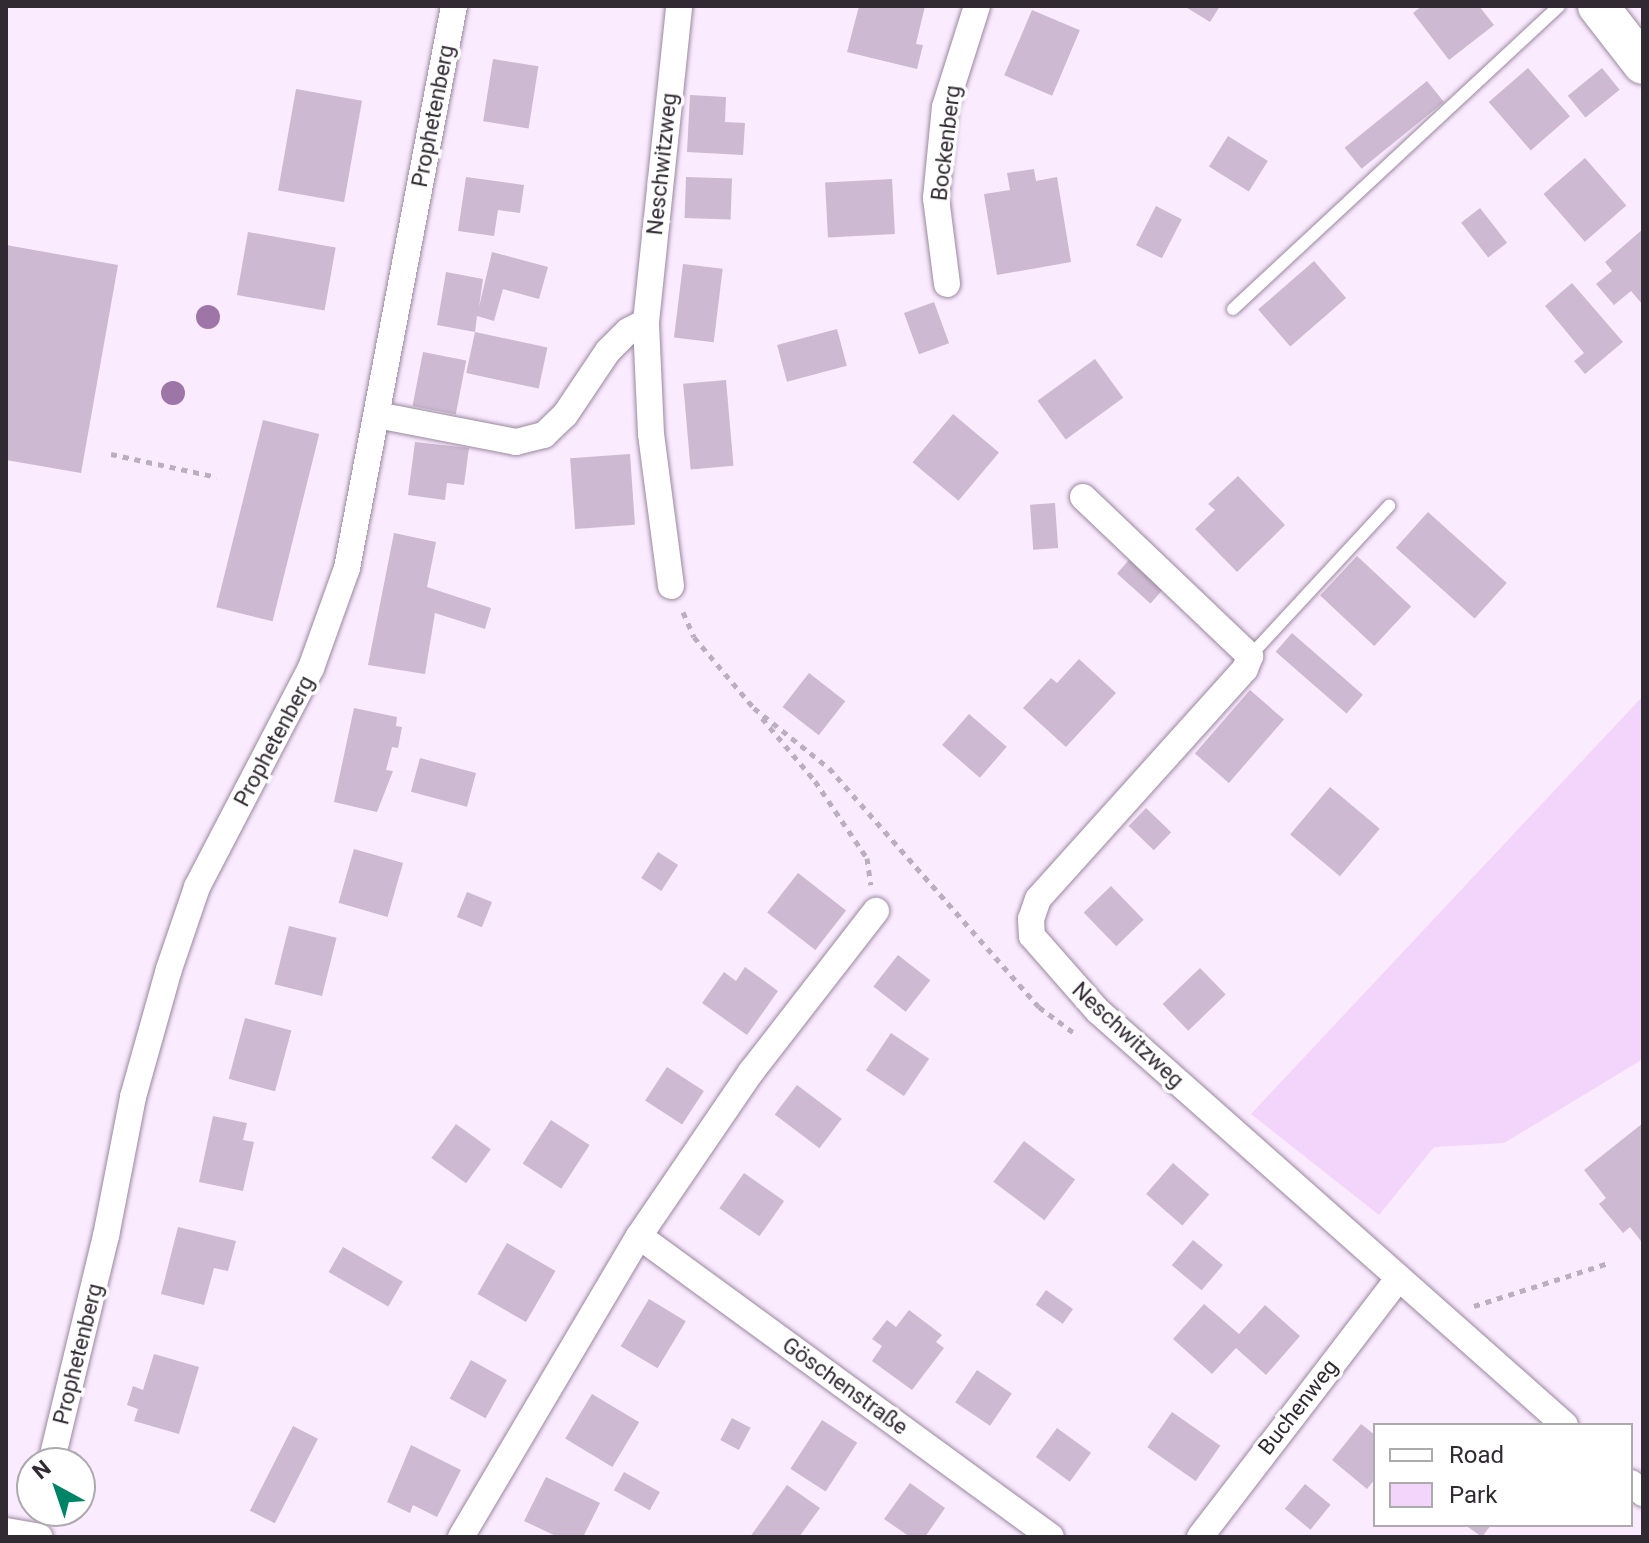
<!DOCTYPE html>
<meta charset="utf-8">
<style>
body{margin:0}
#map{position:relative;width:1649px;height:1543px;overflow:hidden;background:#fbebff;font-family:Roboto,sans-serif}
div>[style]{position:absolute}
.green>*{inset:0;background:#f3d4fa}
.building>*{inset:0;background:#cdb9d1;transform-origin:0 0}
.path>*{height:5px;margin-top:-2.5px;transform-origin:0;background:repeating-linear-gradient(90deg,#bbaebe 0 6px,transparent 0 12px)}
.roads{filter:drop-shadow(0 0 2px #9a879e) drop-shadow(0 0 2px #9a879e)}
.lane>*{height:12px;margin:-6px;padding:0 6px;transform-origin:6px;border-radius:6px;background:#fff}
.street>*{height:26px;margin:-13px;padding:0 13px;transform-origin:13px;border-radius:13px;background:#fff}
.primary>*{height:40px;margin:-20px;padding:0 20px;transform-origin:20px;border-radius:20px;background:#fff}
.trees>*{width:24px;height:24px;margin:-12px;border-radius:50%;background:#9e75a7}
span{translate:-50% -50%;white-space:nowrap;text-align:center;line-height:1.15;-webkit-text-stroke:7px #fff;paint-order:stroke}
.street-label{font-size:22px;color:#322a33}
.frame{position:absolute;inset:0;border:8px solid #322a33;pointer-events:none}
.legend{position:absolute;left:1373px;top:1423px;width:260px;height:104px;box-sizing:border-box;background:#fff;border:2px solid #adaaad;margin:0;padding:10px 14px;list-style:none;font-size:24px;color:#322a33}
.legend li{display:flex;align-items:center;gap:16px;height:40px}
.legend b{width:40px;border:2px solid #adaaad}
.north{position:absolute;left:16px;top:1447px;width:80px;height:80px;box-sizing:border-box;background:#fff;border:2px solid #adaaad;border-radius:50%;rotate:320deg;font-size:22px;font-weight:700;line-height:32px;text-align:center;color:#322a33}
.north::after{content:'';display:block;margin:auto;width:28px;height:36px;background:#008467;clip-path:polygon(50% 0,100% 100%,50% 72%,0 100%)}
</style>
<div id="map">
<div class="green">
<div style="clip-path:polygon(1643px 696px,1643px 1059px,1504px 1143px,1434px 1147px,1379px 1215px,1251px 1114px)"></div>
</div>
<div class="building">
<div style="clip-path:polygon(859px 6px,925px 6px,916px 44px,923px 45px,917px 69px,847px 52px)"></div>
<div style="clip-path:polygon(1184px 6px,1220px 6px,1210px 22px)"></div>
<div style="clip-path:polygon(1422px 6px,1479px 6px,1494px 25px,1449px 60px,1413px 13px)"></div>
<div style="left:1032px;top:10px;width:52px;height:71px;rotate:23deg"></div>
<div style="left:493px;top:59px;width:46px;height:63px;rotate:9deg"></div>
<div style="left:1528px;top:68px;width:64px;height:52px;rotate:49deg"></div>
<div style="left:1602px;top:68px;width:28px;height:44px;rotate:51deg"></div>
<div style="left:1427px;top:81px;width:27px;height:106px;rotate:51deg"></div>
<div style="left:296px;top:89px;width:67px;height:103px;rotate:10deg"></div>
<div style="clip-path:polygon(690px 95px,726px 97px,725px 122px,745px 123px,743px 155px,687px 152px)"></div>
<div style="left:1228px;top:136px;width:47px;height:36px;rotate:32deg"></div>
<div style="left:1585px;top:158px;width:63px;height:55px;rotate:49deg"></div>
<div style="clip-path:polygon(1034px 169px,1036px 181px,1057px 177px,1071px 262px,997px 275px,984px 194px,1010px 190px,1007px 173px)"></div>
<div style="clip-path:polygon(466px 177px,524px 185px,520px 213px,498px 210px,494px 236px,458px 231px)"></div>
<div style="left:686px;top:177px;width:46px;height:41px;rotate:2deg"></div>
<div style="left:892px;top:179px;width:55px;height:67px;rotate:87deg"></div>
<div style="left:1156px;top:206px;width:29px;height:44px;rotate:27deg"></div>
<div style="left:1480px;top:208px;width:44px;height:24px;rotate:52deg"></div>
<div style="clip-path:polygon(1643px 229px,1643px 305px,1631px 291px,1614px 305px,1596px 284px,1612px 271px,1605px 262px)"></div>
<div style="left:248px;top:232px;width:89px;height:64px;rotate:10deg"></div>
<div style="clip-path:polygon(6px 245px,118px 265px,81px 473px,6px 460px)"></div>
<div style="clip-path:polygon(492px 252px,548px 267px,539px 299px,503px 289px,494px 321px,477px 316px,475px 332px,437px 325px,446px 272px,483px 279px,479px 307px)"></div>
<div style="left:1314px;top:261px;width:49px;height:74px;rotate:49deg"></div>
<div style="left:683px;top:264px;width:40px;height:74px;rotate:7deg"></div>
<div style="clip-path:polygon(1572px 283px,1623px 342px,1585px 374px,1574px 361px,1584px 353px,1545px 306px)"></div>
<div style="left:934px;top:302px;width:44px;height:32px;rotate:70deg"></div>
<div style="left:837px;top:329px;width:38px;height:62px;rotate:75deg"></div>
<div style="left:475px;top:332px;width:74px;height:42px;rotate:12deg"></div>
<div style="left:423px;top:352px;width:44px;height:55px;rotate:11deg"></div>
<div style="left:1095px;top:359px;width:48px;height:71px;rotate:54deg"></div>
<div style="left:726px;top:380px;width:86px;height:43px;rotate:85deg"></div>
<div style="left:953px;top:414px;width:60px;height:63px;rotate:40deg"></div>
<div style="left:263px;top:420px;width:58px;height:193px;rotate:14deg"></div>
<div style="clip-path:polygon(415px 442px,469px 448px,464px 485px,447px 483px,445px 500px,408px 495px)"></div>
<div style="left:630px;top:454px;width:71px;height:60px;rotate:86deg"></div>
<div style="clip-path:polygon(1238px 476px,1285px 525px,1237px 572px,1195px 529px,1215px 510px,1208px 504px)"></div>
<div style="left:1055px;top:503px;width:45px;height:25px;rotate:86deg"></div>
<div style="left:1428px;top:512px;width:106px;height:48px;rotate:42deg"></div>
<div style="clip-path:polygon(394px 533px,436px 542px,427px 587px,491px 608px,485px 629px,435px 613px,425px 674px,368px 665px)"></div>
<div style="left:1357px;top:556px;width:74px;height:54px;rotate:43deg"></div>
<div style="left:1129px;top:560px;width:45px;height:18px;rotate:42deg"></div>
<div style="left:1292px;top:633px;width:94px;height:25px;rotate:41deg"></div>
<div style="clip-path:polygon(1079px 659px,1116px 693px,1066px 747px,1023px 708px,1051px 678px,1057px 683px)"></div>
<div style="left:809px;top:673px;width:46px;height:43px;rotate:38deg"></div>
<div style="left:1250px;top:690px;width:45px;height:84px;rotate:41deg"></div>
<div style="clip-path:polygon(354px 708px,397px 717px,396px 726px,402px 727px,398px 748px,392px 747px,386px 770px,393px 771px,377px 812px,334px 802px)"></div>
<div style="left:969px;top:714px;width:50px;height:41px;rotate:41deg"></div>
<div style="left:420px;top:758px;width:58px;height:35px;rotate:15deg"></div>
<div style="left:1330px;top:787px;width:65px;height:62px;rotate:40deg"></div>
<div style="left:1146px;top:808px;width:35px;height:25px;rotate:44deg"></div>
<div style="left:354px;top:849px;width:51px;height:56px;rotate:16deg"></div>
<div style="left:658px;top:852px;width:24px;height:31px;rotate:33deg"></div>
<div style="left:798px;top:873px;width:61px;height:50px;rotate:38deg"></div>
<div style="left:1111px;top:886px;width:47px;height:38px;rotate:46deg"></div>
<div style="left:467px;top:892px;width:27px;height:27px;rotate:22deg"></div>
<div style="left:289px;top:926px;width:49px;height:60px;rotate:14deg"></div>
<div style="left:898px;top:955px;width:41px;height:40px;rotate:38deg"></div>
<div style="clip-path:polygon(745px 967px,778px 991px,747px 1035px,702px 1003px,724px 972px,736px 981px)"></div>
<div style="left:1200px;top:968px;width:37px;height:52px;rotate:46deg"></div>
<div style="left:245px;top:1018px;width:48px;height:63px;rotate:15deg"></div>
<div style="left:891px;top:1033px;width:46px;height:45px;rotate:34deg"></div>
<div style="left:667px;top:1067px;width:44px;height:40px;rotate:33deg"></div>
<div style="left:797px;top:1085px;width:56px;height:37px;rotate:37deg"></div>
<div style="clip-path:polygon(213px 1116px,247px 1123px,243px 1140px,254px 1142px,243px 1191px,199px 1182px)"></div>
<div style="left:551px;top:1120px;width:46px;height:52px;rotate:33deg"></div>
<div style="clip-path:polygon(1643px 1123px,1643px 1240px,1641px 1241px,1630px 1227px,1623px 1233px,1599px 1204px,1606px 1198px,1584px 1170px)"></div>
<div style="left:456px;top:1124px;width:43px;height:42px;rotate:36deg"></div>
<div style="left:1024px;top:1141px;width:64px;height:51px;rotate:37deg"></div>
<div style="left:1173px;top:1163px;width:48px;height:41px;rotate:41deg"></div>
<div style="left:744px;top:1173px;width:49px;height:43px;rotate:35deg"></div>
<div style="clip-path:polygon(178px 1227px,236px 1241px,228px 1271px,214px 1268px,204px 1305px,161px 1294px)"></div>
<div style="left:1193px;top:1240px;width:39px;height:33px;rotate:40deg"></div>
<div style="left:507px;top:1243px;width:56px;height:59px;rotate:30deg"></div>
<div style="left:343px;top:1247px;width:69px;height:29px;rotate:30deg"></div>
<div style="left:1046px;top:1290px;width:33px;height:18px;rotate:35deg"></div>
<div style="left:649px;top:1299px;width:43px;height:55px;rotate:31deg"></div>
<div style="clip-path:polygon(1204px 1304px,1239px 1334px,1265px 1305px,1300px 1336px,1266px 1375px,1236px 1348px,1212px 1374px,1173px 1339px)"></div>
<div style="clip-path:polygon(909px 1310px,942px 1335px,936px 1342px,944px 1348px,912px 1390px,872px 1361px,882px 1346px,872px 1339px,887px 1320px,896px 1327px)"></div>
<div style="clip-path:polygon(154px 1354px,199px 1367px,179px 1434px,134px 1421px,138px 1409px,127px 1405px,133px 1386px,143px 1390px)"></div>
<div style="left:471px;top:1360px;width:41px;height:44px;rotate:29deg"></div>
<div style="left:977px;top:1370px;width:42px;height:39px;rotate:34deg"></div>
<div style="left:592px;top:1394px;width:55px;height:52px;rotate:31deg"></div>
<div style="left:1172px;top:1412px;width:59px;height:43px;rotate:35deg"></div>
<div style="left:732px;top:1418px;width:21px;height:25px;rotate:28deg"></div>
<div style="left:822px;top:1420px;width:42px;height:58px;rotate:33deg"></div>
<div style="clip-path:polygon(1361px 1424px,1375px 1435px,1375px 1479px,1367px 1489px,1332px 1460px)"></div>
<div style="left:293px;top:1426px;width:28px;height:95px;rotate:27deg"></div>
<div style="left:1057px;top:1428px;width:42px;height:36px;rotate:36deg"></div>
<div style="clip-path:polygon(411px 1445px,461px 1470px,437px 1517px,413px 1505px,410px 1513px,387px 1502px)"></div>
<div style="left:624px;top:1472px;width:41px;height:21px;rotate:29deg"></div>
<div style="clip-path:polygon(546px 1477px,600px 1503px,583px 1537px,558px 1537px,524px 1521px)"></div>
<div style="clip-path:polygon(910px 1483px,945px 1508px,925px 1537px,910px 1537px,884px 1519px)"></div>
<div style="left:1305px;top:1484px;width:33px;height:32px;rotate:39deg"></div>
<div style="clip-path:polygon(787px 1485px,820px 1508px,799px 1537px,750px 1537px)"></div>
<div style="clip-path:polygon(1465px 1525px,1491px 1525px,1482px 1537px)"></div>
</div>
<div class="path">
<div style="left:111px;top:454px;width:108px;rotate:12.2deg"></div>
<div style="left:683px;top:612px;width:27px;rotate:66deg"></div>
<div style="left:694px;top:637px;width:93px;rotate:49.8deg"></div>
<div style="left:754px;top:708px;width:96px;rotate:38.7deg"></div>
<div style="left:829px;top:768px;width:318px;rotate:48.7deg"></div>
<div style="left:1039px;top:1007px;width:47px;rotate:36.4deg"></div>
<div style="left:762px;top:718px;width:82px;rotate:49.9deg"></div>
<div style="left:815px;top:781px;width:93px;rotate:56deg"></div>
<div style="left:867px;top:858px;width:27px;rotate:82deg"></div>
<div style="left:1474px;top:1306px;width:139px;rotate:-17.7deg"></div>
</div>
<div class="roads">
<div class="lane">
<div style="left:1233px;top:309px;width:445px;rotate:-42.9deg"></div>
<div style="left:1250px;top:656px;width:205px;rotate:-47.2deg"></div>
</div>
<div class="street">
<div style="left:947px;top:284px;width:87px;rotate:-97.3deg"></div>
<div style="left:936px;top:198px;width:91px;rotate:-84.4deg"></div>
<div style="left:945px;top:107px;width:106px;rotate:-72.4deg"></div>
<div style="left:377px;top:415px;width:142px;rotate:11deg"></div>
<div style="left:516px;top:442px;width:29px;rotate:-14deg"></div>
<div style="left:544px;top:435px;width:29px;rotate:-44deg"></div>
<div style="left:565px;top:415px;width:77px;rotate:-56.1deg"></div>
<div style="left:608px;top:351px;width:28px;rotate:-45deg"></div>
<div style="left:628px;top:331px;width:20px;rotate:-27deg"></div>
<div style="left:1083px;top:497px;width:231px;rotate:43.6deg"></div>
<div style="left:1250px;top:656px;width:14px;rotate:111deg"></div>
<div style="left:1245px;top:669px;width:309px;rotate:132deg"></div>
<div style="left:1038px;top:899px;width:21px;rotate:109deg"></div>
<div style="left:1031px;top:919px;width:17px;rotate:87deg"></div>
<div style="left:1032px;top:936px;width:100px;rotate:48.7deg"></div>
<div style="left:1098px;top:1011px;width:624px;rotate:41.56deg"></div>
<div style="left:671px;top:586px;width:153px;rotate:-97.5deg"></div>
<div style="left:651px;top:434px;width:112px;rotate:-92.6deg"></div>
<div style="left:646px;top:322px;width:318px;rotate:-84deg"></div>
<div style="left:639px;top:1236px;width:510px;rotate:36.15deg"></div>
<div style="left:51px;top:1463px;width:234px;rotate:-76.4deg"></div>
<div style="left:106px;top:1236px;width:142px;rotate:-79deg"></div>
<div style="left:133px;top:1097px;width:133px;rotate:-74.3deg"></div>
<div style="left:169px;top:969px;width:87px;rotate:-71.1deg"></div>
<div style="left:197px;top:887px;width:247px;rotate:-62.5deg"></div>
<div style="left:311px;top:668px;width:106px;rotate:-70.2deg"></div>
<div style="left:347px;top:568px;width:572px;rotate:-79.22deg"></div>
<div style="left:1631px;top:1483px;width:16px;rotate:40deg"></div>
<div style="left:6px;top:1531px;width:34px;rotate:10deg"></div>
<div style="left:461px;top:1537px;width:350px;rotate:-59.4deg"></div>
<div style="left:639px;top:1236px;width:199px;rotate:-55.7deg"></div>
<div style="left:751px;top:1072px;width:204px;rotate:-52.2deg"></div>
<div style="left:1200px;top:1537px;width:325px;rotate:-52.5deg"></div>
</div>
<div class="primary">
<div style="left:1598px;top:6px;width:73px;rotate:52.2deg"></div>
</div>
</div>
<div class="trees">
<div style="left:208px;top:317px"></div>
<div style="left:173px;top:393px"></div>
</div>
<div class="street-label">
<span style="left:433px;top:116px;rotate:-79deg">Prophetenberg</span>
<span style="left:946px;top:143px;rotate:-83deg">Bockenberg</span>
<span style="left:662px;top:164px;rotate:-84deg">Neschwitzweg</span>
<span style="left:274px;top:741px;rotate:-62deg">Prophetenberg</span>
<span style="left:1128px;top:1035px;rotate:43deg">Neschwitzweg</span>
<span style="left:78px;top:1354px;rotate:-76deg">Prophetenberg</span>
<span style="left:845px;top:1386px;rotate:36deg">Göschenstraße</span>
<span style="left:1298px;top:1407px;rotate:-52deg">Buchenweg</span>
</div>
<div class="frame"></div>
<ul class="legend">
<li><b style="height:10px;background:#fff"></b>Road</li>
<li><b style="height:22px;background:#f3d4fa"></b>Park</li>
</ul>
<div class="north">N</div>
</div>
